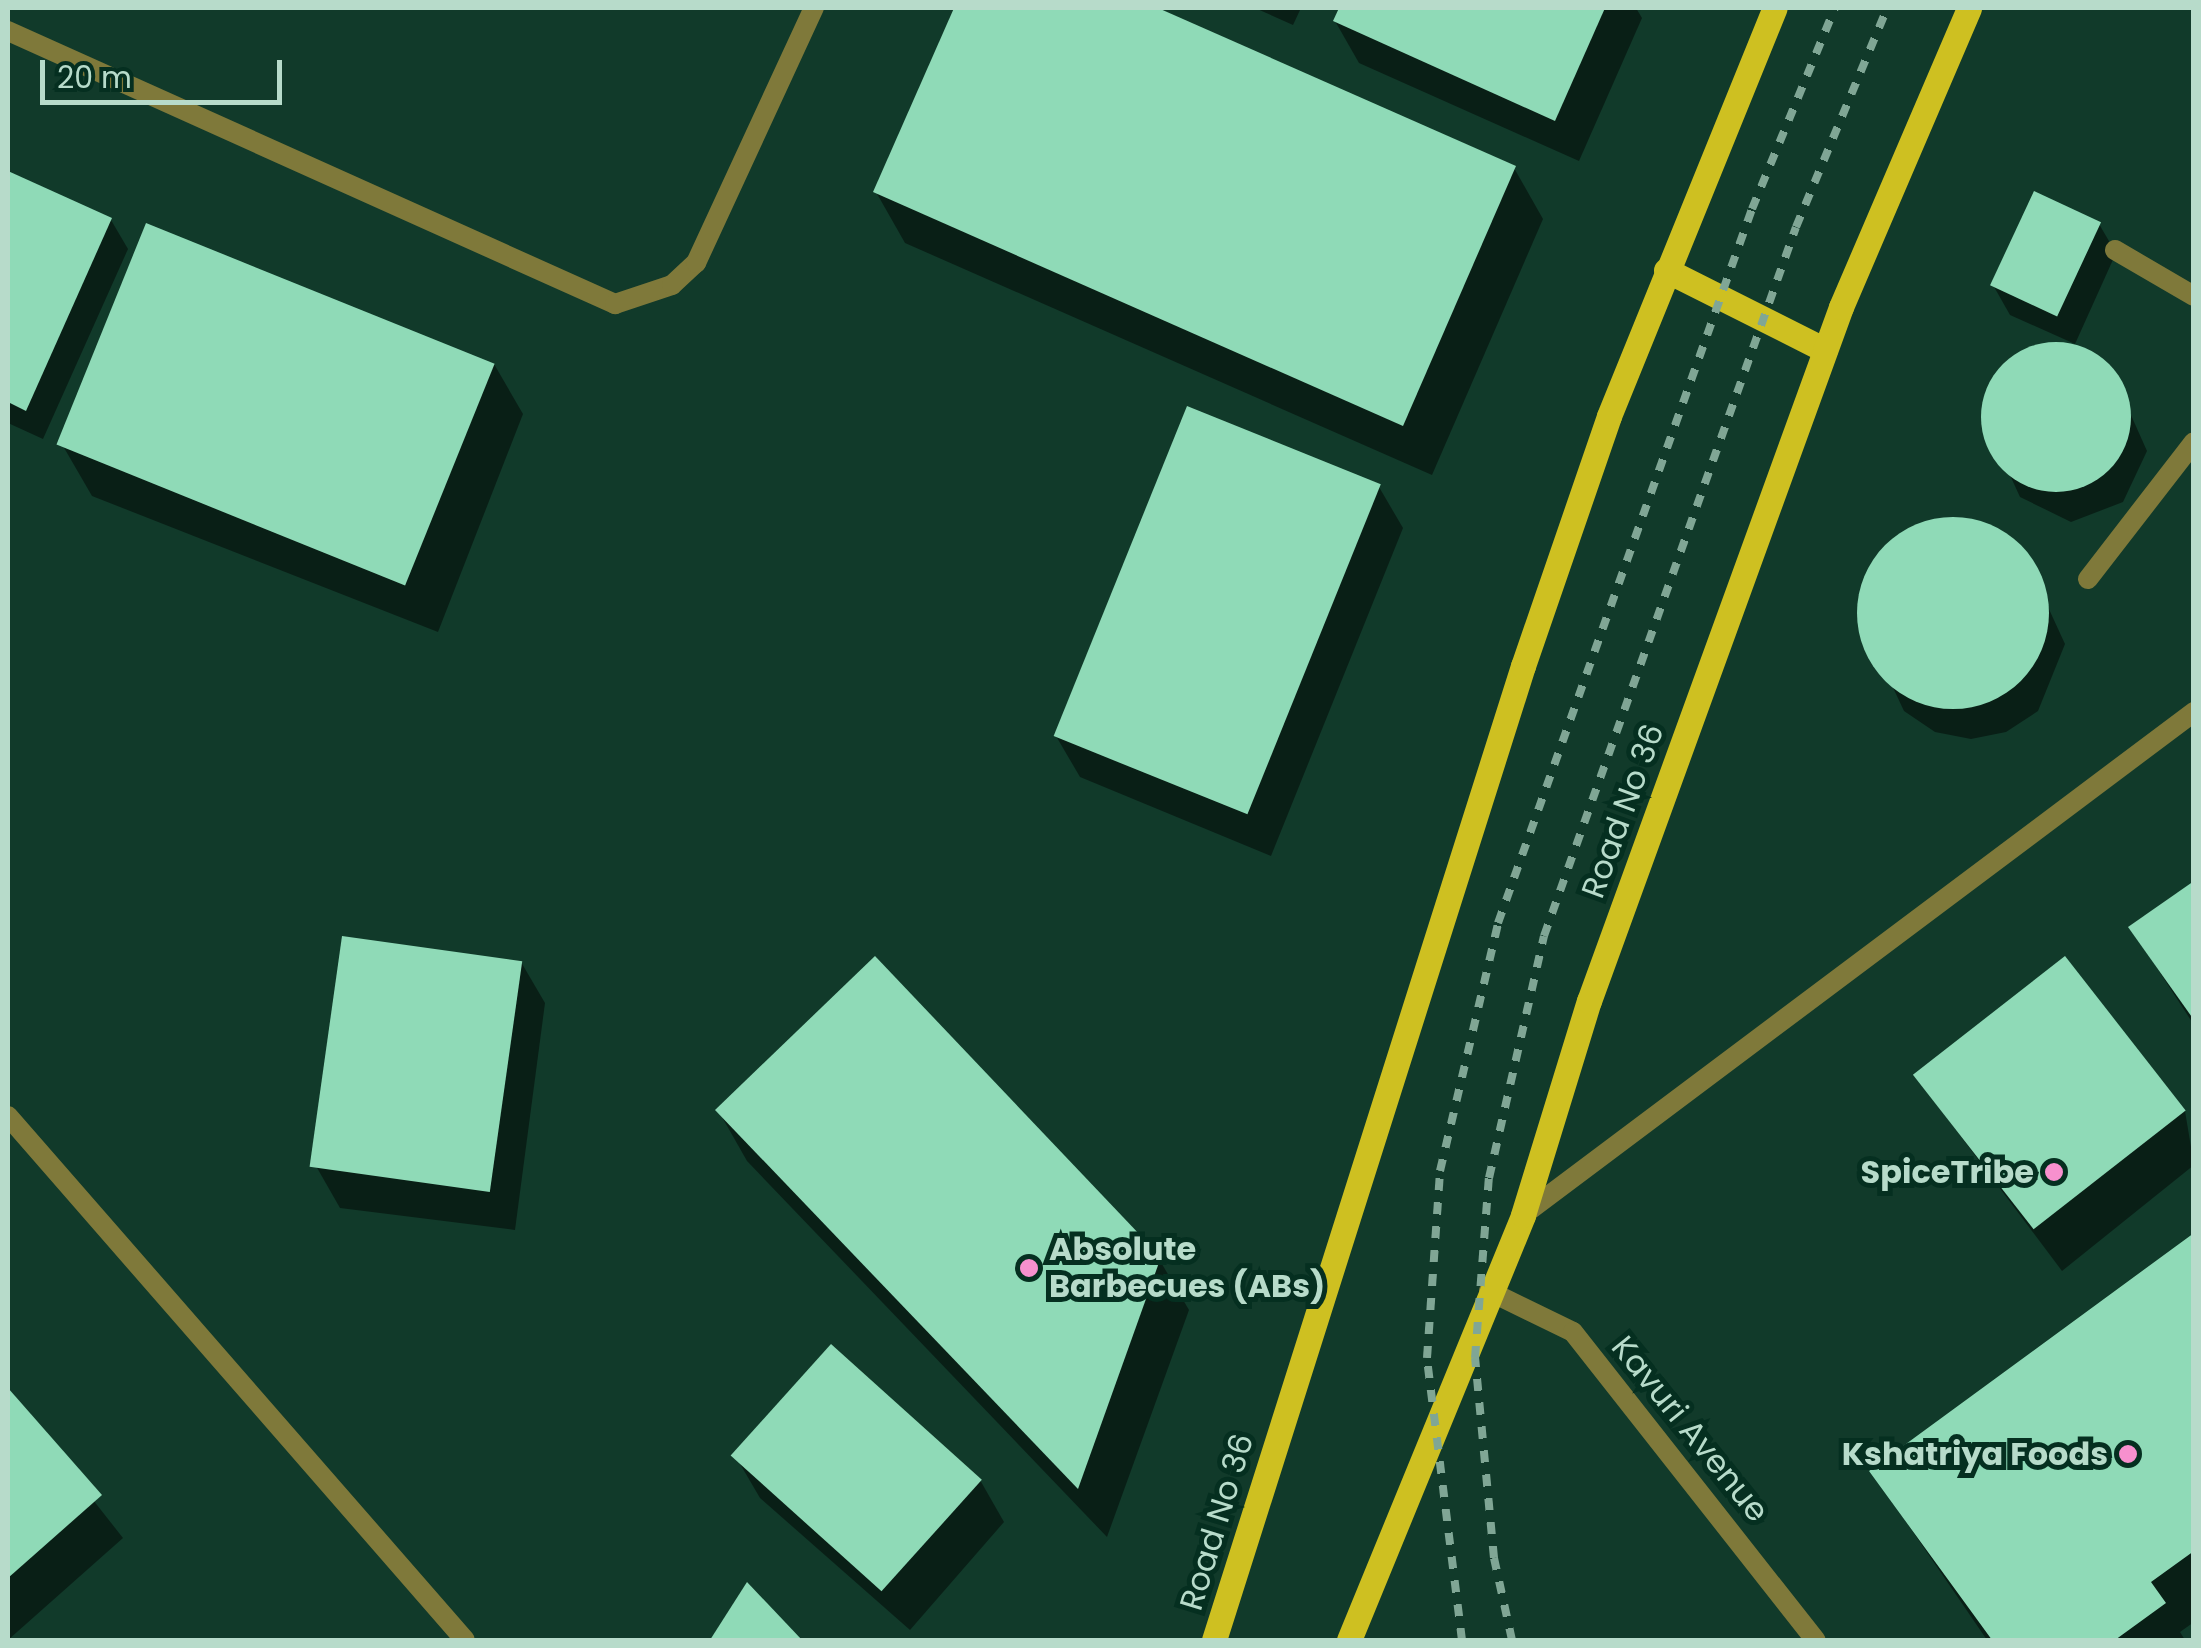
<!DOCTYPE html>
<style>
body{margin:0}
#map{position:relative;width:2201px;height:1648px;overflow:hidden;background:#113a2a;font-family:Poppins,sans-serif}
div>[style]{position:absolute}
.shadow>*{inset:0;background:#0007}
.building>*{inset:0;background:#8fdab7;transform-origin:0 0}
.round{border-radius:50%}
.lane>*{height:20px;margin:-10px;padding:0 10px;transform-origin:10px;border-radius:10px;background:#7f793a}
.street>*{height:20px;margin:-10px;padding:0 10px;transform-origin:10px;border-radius:10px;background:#7f793a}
.primary>*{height:25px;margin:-12.5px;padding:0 12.5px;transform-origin:12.5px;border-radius:12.5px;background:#cec021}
.rail>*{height:8px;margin-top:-4px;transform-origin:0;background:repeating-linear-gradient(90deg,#80a695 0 12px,transparent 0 24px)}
.dots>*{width:28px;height:28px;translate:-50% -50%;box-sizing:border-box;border:5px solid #052f20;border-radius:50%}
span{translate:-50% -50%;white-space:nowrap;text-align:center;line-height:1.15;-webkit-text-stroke:10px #052f20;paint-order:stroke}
.street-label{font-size:32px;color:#b7dbca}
.poi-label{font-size:32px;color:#b7dbca;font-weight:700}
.right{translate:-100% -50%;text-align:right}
.left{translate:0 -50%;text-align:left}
.frame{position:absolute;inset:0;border:10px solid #b7dbca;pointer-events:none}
.scale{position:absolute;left:40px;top:60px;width:242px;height:45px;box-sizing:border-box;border:5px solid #b7dbca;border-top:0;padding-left:12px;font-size:30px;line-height:35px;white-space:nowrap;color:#b7dbca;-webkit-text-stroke:8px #052f20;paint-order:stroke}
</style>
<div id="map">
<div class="shadow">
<div style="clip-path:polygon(957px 8px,1151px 8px,1514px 168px,1543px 219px,1432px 475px,905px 243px,876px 192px)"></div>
<div style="clip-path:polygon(1255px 8px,1301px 8px,1293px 25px)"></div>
<div style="clip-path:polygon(1341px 8px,1636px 8px,1642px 18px,1579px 161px,1359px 63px,1335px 21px)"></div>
<div style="clip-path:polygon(8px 174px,111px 220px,128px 249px,43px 439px,8px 423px)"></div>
<div style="clip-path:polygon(2099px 224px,2116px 253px,2075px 344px,2010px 315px,1993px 285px)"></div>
<div style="clip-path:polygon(2059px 342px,2110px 368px,2147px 451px,2123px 502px,2071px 522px,2020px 497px,1982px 414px,2007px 362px)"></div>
<div style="clip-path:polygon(494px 364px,523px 414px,438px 632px,92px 496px,63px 446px)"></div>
<div style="clip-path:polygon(1379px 487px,1403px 528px,1271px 856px,1080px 777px,1056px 736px)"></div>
<div style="clip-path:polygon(1953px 518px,1990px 526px,2020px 546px,2065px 644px,2038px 711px,2006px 732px,1971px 739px,1935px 732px,1904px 711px,1858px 613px,1866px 576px,1887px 546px)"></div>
<div style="clip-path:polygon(2194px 884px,2194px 1025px,2131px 928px)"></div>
<div style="clip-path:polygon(521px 962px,545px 1003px,515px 1230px,340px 1208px,316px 1166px)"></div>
<div style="clip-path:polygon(1917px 1078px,2185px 1111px,2194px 1165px,2062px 1271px)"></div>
<div style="clip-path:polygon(718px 1110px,1159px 1259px,1189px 1310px,1107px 1537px,747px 1161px)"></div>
<div style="clip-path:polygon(2194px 1236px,2194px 1622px,2180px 1632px,2185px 1640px,1987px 1640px,1872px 1472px)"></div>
<div style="clip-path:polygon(8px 1392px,123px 1538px,8px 1640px)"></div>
<div style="clip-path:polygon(736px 1457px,980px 1480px,1004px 1522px,910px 1630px,760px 1498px)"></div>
</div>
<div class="building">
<div style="clip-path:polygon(954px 8px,1158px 8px,1516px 166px,1403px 426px,873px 192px)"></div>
<div style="clip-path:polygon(1339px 8px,1605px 8px,1555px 121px,1333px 21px)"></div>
<div style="clip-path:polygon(8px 171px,112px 218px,26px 411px,8px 402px)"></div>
<div style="left:2034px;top:191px;width:74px;height:104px;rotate:25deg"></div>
<div style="left:146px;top:223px;width:376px;height:239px;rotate:22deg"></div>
<div class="round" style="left:1981px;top:342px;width:150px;height:150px"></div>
<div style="left:1187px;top:406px;width:209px;height:356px;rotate:22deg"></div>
<div class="round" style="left:1857px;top:517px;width:192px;height:192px"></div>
<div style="clip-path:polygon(2194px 881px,2194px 1020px,2128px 927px)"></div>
<div style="left:342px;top:936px;width:182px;height:233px;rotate:8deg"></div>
<div style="clip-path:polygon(875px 956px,1161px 1257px,1078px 1489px,715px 1110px)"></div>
<div style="left:2065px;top:956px;width:196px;height:193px;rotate:52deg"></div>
<div style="clip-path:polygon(2194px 1233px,2194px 1551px,2151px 1582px,2166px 1603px,2115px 1640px,1992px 1640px,1869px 1471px)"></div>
<div style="left:831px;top:1344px;width:203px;height:150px;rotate:42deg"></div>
<div style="clip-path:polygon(8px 1388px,102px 1495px,8px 1578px)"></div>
<div style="clip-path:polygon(747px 1582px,802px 1640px,710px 1640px)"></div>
</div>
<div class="lane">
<div style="left:2115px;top:250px;width:91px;rotate:30.2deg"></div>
<div style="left:2088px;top:579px;width:173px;rotate:-52.3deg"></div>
</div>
<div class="street">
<div style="left:8px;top:31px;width:666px;rotate:24.22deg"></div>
<div style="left:615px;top:304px;width:60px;rotate:-18.4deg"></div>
<div style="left:672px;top:285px;width:33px;rotate:-43deg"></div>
<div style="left:696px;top:263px;width:281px;rotate:-65.2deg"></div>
<div style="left:8px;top:1116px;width:695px;rotate:48.91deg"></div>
<div style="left:1523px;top:1215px;width:839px;rotate:-36.86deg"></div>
<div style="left:1489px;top:1291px;width:93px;rotate:26deg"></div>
<div style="left:1573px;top:1332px;width:392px;rotate:51.8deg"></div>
</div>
<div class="primary">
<div style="left:1666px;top:270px;width:178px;rotate:26.7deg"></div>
<div style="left:1214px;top:1640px;width:1022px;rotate:-72.4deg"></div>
<div style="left:1523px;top:666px;width:264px;rotate:-71deg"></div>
<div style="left:1609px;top:416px;width:440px;rotate:-67.9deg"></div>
<div style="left:1349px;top:1640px;width:459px;rotate:-67.7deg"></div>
<div style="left:1523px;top:1215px;width:224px;rotate:-72.9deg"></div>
<div style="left:1589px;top:1001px;width:738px;rotate:-70.04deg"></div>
<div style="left:1841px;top:307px;width:325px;rotate:-66.8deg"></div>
</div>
<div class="rail">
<div style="left:1462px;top:1640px;width:284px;rotate:-97.1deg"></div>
<div style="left:1427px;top:1358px;width:187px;rotate:-86deg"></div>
<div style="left:1440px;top:1171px;width:255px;rotate:-76.8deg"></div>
<div style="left:1498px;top:923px;width:758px;rotate:-70.42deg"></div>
<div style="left:1752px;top:209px;width:217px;rotate:-67.6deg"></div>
<div style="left:1512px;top:1640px;width:84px;rotate:-102.4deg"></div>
<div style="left:1494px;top:1558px;width:201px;rotate:-95.4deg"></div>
<div style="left:1475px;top:1358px;width:181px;rotate:-85.6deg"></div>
<div style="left:1489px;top:1178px;width:248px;rotate:-77.2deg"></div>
<div style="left:1544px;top:936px;width:752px;rotate:-70.43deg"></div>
<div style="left:1796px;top:227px;width:237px;rotate:-67.4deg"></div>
</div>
<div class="dots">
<div style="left:2054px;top:1172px;background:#f790ce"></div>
<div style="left:1029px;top:1268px;background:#f790ce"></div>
<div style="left:2128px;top:1454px;background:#f790ce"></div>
</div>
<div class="street-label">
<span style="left:1623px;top:811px;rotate:-70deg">Road No 36</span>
<span style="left:1690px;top:1429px;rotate:51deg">Kavuri Avenue</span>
<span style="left:1217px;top:1522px;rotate:-73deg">Road No 36</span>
</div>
<div class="poi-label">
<span class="right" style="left:2034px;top:1172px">SpiceTribe</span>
<span class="left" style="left:1049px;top:1268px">Absolute<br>Barbecues (ABs)</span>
<span class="right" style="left:2108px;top:1454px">Kshatriya Foods</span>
</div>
<div class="frame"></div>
<div class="scale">20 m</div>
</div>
